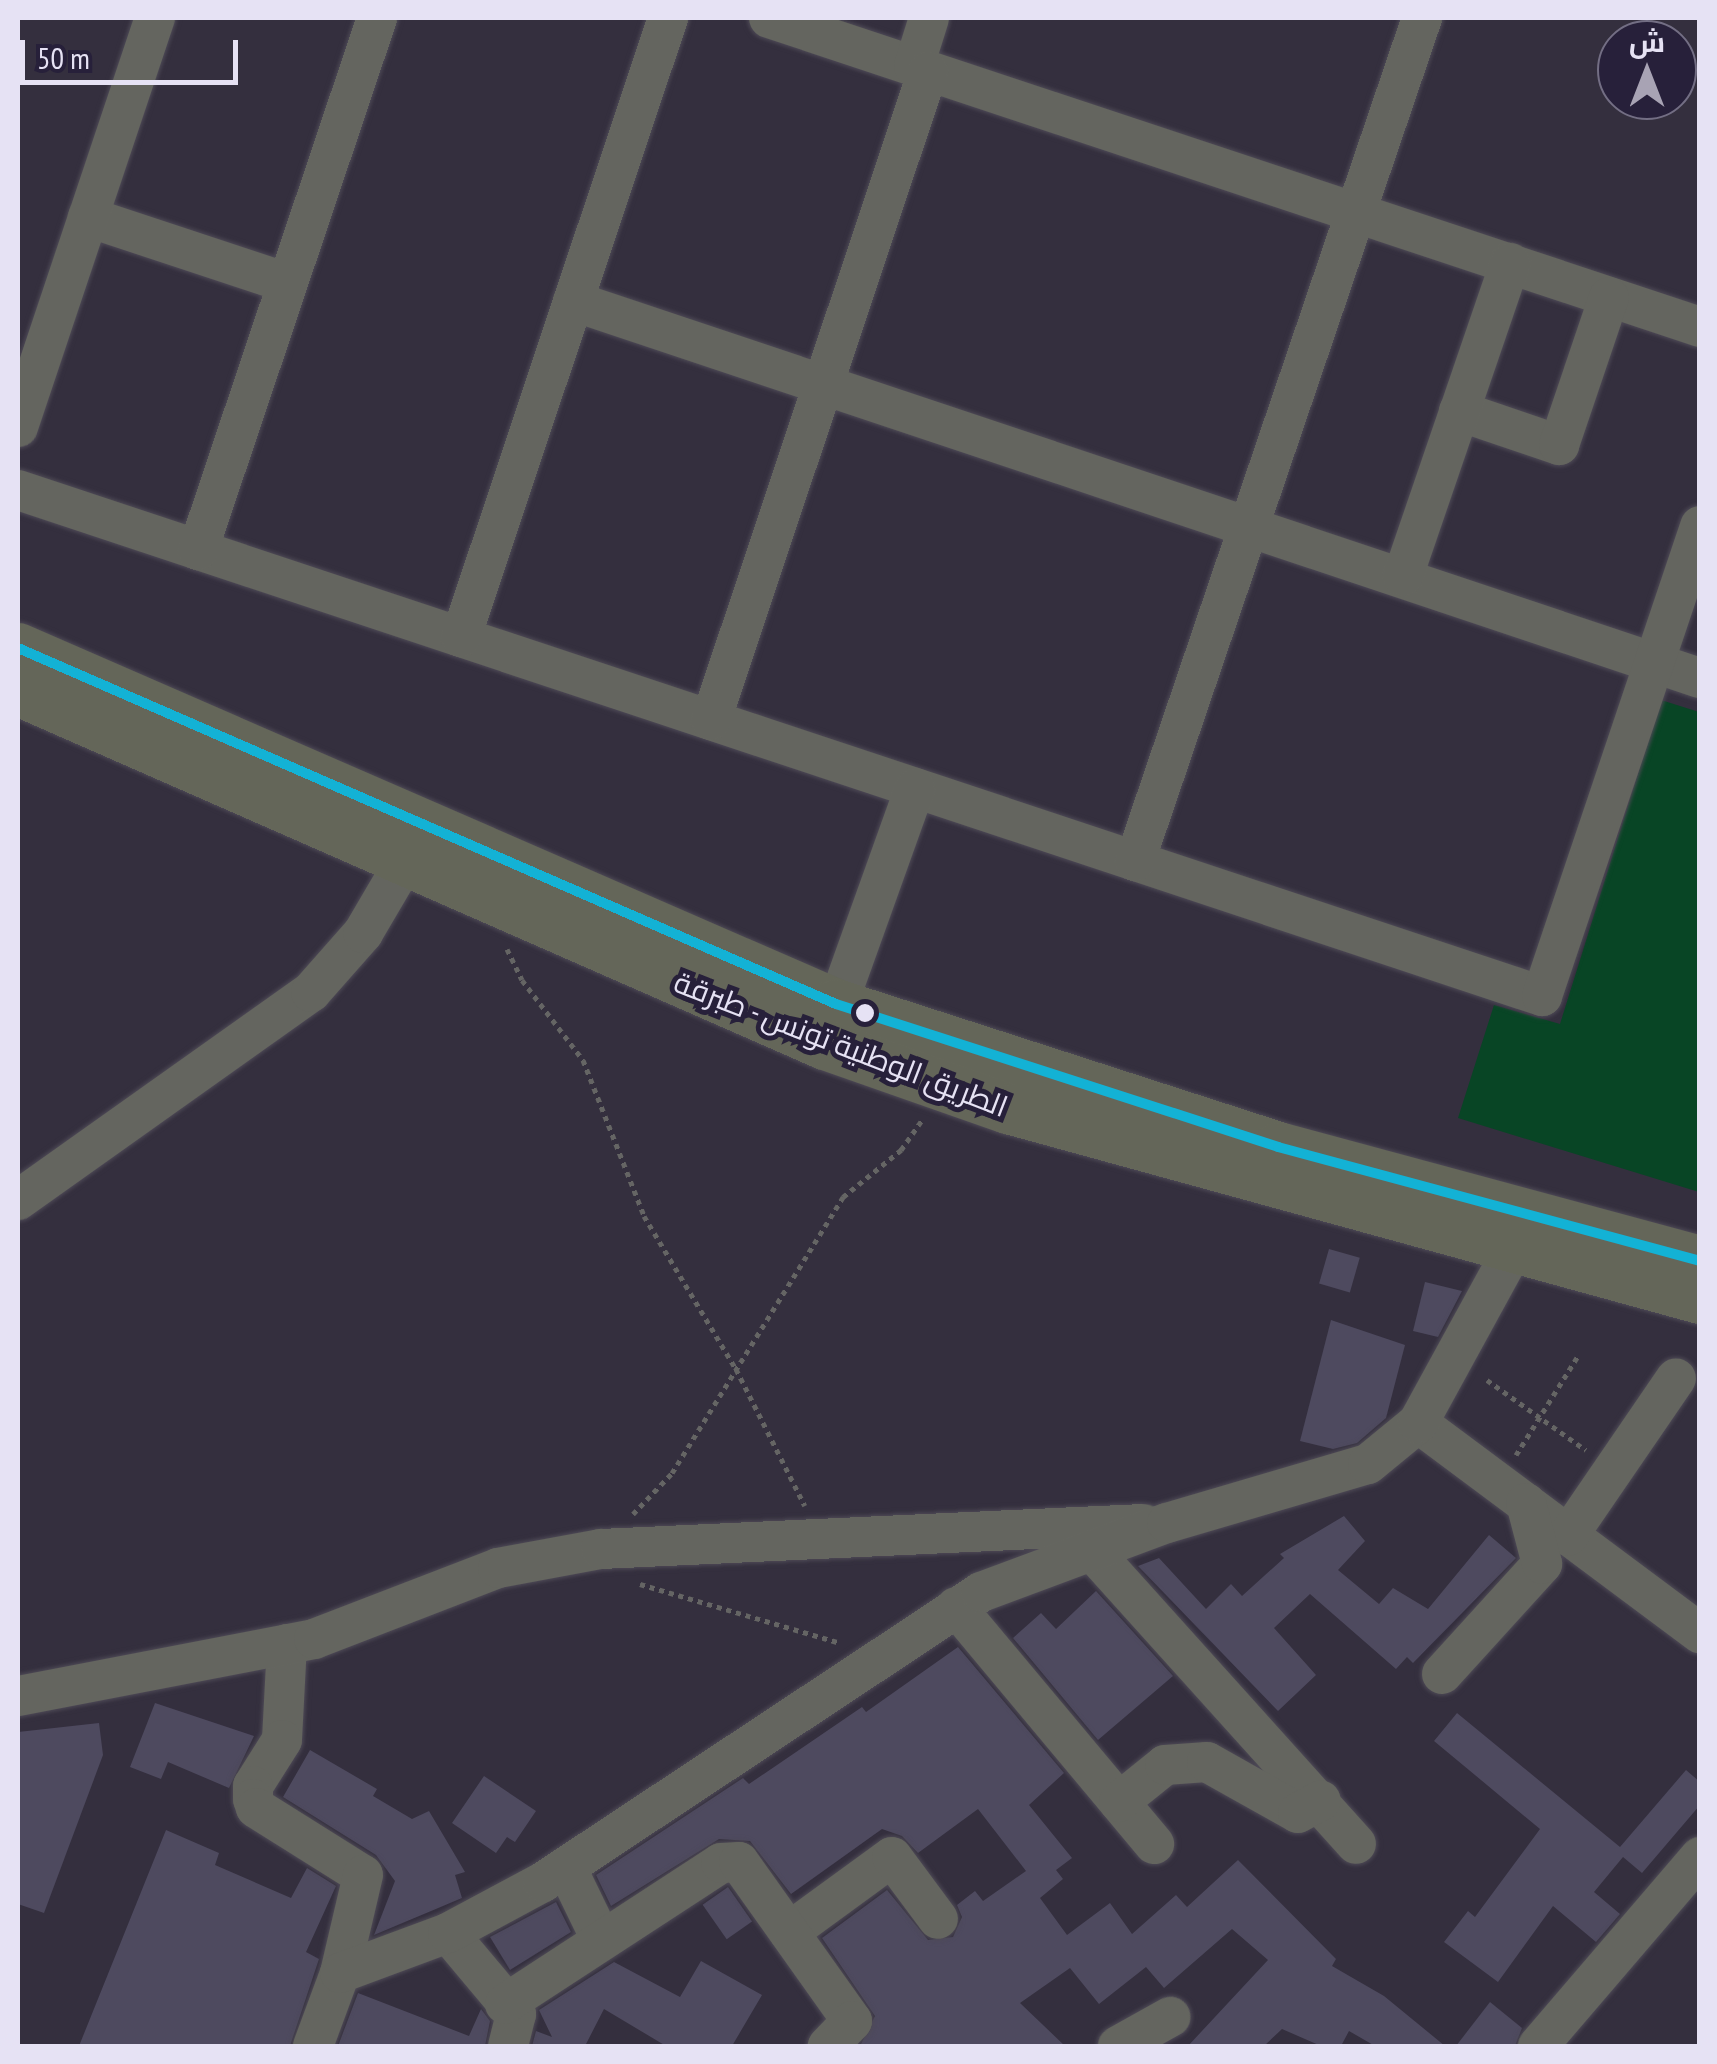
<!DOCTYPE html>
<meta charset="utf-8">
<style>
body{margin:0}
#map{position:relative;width:1717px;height:2064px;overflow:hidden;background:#342f3e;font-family:"PT Sans Narrow",Cairo,sans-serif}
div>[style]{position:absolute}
.green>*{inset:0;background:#084525}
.building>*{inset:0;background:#4e4a5f;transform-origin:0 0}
.path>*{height:5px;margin-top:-2.5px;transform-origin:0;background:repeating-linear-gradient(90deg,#656564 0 5px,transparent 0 10px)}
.roads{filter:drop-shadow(0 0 2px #4e4a56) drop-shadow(0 0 2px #4e4a56)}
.minor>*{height:40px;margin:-20px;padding:0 20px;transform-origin:20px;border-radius:20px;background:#64655f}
.major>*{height:50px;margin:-25px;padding:0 25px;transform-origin:25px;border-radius:25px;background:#646659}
.bus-1>*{height:10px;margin:-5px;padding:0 5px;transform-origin:5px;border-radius:5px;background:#13b2d5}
.dots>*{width:28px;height:28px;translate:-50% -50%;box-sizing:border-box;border:5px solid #27203a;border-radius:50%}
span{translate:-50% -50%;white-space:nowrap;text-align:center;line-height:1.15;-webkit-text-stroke:10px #27203a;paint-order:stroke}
.street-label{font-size:30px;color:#e6e2f4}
.frame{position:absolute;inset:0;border:20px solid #e6e2f4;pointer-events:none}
.north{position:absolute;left:1597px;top:20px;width:100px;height:100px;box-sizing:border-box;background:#27203a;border:2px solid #736e84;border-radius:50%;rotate:0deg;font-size:28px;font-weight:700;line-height:40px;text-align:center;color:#e6e2f4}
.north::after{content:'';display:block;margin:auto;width:35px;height:45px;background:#a8a3b4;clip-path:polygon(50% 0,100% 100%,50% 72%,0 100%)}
.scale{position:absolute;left:20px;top:40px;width:218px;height:45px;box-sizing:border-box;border:5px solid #e6e2f4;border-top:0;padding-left:12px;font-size:30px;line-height:35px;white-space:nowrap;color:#e6e2f4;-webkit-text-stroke:8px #27203a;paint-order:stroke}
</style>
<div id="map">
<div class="green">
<div style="clip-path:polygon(1661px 700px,1699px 712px,1699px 1192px,1458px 1118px,1494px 1005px,1560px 1024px)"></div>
</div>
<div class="building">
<div style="left:1329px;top:1249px;width:32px;height:36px;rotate:16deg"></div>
<div style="clip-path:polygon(1425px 1282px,1462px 1291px,1438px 1337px,1413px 1331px)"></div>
<div style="clip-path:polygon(1331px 1320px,1405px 1345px,1386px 1418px,1357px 1443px,1333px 1449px,1300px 1441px)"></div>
<div style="clip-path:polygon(1344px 1516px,1365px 1541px,1338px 1570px,1379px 1604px,1393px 1588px,1428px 1609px,1489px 1535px,1516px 1558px,1413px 1663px,1407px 1657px,1396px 1669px,1310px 1594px,1274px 1628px,1316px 1675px,1278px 1711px,1138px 1566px,1159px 1558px,1206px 1609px,1231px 1584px,1242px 1596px,1284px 1558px,1280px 1554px)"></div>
<div style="clip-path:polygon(1096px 1591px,1173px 1676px,1098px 1740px,1013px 1638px,1041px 1613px,1056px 1629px)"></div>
<div style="clip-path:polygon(958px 1647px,1064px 1773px,1029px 1805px,1072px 1858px,1056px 1870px,1063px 1879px,1040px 1898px,1067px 1935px,1110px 1903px,1132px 1934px,1176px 1895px,1187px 1907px,1238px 1860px,1336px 1959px,1332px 1966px,1384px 1996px,1445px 2046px,1375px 2046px,1349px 2031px,1341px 2046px,1321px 2046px,1282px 2029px,1264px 2046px,1188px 2046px,1268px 1960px,1232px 1929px,1164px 1988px,1146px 1967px,1099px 2004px,1070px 1968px,1020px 2003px,1065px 2046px,860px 2046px,875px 2016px,822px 1938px,887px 1890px,928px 1940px,953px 1937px,962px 1917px,957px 1905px,975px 1891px,983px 1901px,1026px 1871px,978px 1809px,918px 1853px,902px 1836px,882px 1829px,791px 1894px,750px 1841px,719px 1839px,611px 1906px,596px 1875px,743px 1778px,749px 1784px,862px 1707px,866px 1712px)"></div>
<div style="clip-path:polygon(155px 1703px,254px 1736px,229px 1788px,168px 1762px,161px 1779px,130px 1767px)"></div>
<div style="clip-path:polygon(1457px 1713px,1620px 1847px,1686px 1770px,1700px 1782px,1700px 1805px,1642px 1873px,1623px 1857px,1594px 1892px,1620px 1914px,1596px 1942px,1553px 1906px,1498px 1982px,1444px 1942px,1468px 1911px,1475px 1917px,1540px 1829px,1434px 1741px)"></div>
<div style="clip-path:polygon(99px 1723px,103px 1755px,44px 1913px,18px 1904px,18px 1732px)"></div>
<div style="clip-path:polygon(310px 1750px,377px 1789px,373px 1796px,412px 1819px,429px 1811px,465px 1872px,455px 1875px,462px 1898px,374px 1935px,395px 1881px,376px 1855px,283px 1797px)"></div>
<div style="clip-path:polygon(484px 1776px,536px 1811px,515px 1842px,507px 1837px,496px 1853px,452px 1823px)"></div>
<div style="clip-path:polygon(166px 1830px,219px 1853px,215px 1865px,291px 1898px,307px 1868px,336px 1886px,306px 1952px,319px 1959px,290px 2046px,79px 2046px)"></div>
<div style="left:728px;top:1887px;width:42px;height:31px;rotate:55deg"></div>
<div style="clip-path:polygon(556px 1902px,571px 1932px,510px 1970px,490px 1937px)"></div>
<div style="clip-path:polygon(701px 1961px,762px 1995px,732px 2046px,666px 2046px,604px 2009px,585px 2046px,532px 2046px,536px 2031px,552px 2037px,539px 2010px,614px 1962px,680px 1997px)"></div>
<div style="clip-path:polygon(358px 1993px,469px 2036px,481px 2009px,490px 2021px,485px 2046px,338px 2046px)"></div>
<div style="clip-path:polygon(1490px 2002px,1522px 2028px,1515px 2046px,1456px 2046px)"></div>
</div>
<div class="path">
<div style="left:507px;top:949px;width:34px;rotate:64deg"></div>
<div style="left:522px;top:980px;width:101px;rotate:52.7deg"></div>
<div style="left:583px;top:1060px;width:168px;rotate:68.6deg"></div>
<div style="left:644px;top:1216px;width:179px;rotate:59deg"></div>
<div style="left:736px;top:1369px;width:153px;rotate:63.3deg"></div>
<div style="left:1487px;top:1380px;width:121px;rotate:35.3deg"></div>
<div style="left:1516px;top:1455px;width:119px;rotate:-58deg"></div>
<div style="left:633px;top:1514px;width:57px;rotate:-46.4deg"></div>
<div style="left:672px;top:1473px;width:325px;rotate:-58.2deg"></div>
<div style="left:843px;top:1197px;width:75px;rotate:-39deg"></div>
<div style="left:901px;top:1150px;width:38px;rotate:-55deg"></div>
<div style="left:640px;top:1584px;width:209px;rotate:16.4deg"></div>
</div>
<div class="roads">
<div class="minor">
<div style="left:769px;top:18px;width:981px;rotate:18.36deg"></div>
<div style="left:914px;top:66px;width:50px;rotate:-72.6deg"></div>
<div style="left:88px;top:217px;width:210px;rotate:18.3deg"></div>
<div style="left:573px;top:301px;width:1188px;rotate:18.5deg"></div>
<div style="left:1459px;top:411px;width:106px;rotate:18.8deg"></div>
<div style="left:1559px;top:445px;width:156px;rotate:-71.3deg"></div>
<div style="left:18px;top:427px;width:431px;rotate:-71.5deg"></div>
<div style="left:18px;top:490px;width:1606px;rotate:18.37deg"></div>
<div style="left:1542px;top:996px;width:496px;rotate:-71.4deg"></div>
<div style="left:198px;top:550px;width:561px;rotate:-71.4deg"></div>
<div style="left:1403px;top:576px;width:331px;rotate:-71.1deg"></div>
<div style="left:461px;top:637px;width:653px;rotate:-71.51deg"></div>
<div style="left:711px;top:720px;width:684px;rotate:-71.51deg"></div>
<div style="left:1135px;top:861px;width:891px;rotate:-71.2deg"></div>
<div style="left:828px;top:1031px;width:258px;rotate:-70.3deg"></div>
<div style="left:18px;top:1200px;width:359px;rotate:-35.4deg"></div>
<div style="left:311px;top:992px;width:79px;rotate:-48.6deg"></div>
<div style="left:363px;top:933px;width:81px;rotate:-59.6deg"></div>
<div style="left:1418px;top:1423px;width:352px;rotate:36.7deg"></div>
<div style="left:1568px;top:1536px;width:191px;rotate:-55.6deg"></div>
<div style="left:1095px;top:1554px;width:390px;rotate:48deg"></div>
<div style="left:956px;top:1607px;width:309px;rotate:50.1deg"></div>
<div style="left:287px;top:1644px;width:96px;rotate:93deg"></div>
<div style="left:282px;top:1740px;width:54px;rotate:122.2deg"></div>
<div style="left:253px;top:1786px;width:13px;rotate:90deg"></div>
<div style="left:253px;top:1799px;width:9px;rotate:72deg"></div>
<div style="left:256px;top:1808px;width:126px;rotate:32.1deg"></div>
<div style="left:363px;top:1875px;width:101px;rotate:103.2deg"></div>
<div style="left:1442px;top:1674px;width:149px;rotate:-47.7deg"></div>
<div style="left:1542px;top:1564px;width:63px;rotate:-104.7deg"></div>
<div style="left:18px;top:1696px;width:301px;rotate:-10.9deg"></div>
<div style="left:314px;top:1639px;width:197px;rotate:-21.1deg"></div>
<div style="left:498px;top:1568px;width:105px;rotate:-10.5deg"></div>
<div style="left:601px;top:1549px;width:543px;rotate:-2.64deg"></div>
<div style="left:1119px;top:1802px;width:59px;rotate:-38.8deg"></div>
<div style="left:1165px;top:1765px;width:42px;rotate:-4.1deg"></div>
<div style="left:1207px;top:1762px;width:104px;rotate:29.3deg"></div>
<div style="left:1298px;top:1813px;width:26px;rotate:-29deg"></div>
<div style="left:566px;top:1867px;width:80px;rotate:64.1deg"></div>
<div style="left:789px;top:1932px;width:127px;rotate:-36.1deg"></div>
<div style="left:892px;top:1857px;width:77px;rotate:53.4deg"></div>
<div style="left:448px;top:1933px;width:106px;rotate:50deg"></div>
<div style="left:516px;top:2014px;width:33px;rotate:104deg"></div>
<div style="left:505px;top:2004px;width:258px;rotate:-33.1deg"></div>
<div style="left:721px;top:1863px;width:18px;rotate:-3deg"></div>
<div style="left:739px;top:1862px;width:195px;rotate:54.6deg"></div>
<div style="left:852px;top:2021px;width:35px;rotate:134deg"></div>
<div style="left:313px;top:2046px;width:78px;rotate:-69.7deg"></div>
<div style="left:340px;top:1973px;width:115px;rotate:-20.3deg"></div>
<div style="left:448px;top:1933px;width:108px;rotate:-28.2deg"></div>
<div style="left:543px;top:1882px;width:525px;rotate:-33.51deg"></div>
<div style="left:981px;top:1592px;width:198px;rotate:-20.4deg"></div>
<div style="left:1167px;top:1523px;width:209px;rotate:-16.4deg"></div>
<div style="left:1368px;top:1464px;width:65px;rotate:-39.4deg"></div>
<div style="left:1418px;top:1423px;width:196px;rotate:-61.3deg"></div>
<div style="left:1118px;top:2046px;width:60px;rotate:-29.1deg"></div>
<div style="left:1538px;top:2046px;width:249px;rotate:-49.4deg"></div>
</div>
<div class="major">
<div style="left:18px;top:648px;width:892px;rotate:23.52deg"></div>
<div style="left:836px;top:1004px;width:465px;rotate:17.9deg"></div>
<div style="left:1278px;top:1147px;width:437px;rotate:15.1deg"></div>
<div style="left:18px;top:691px;width:881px;rotate:23.69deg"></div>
<div style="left:825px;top:1045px;width:194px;rotate:19.3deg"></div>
<div style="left:1008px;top:1109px;width:718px;rotate:15.35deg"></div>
</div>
</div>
<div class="bus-1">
<div style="left:18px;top:648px;width:892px;rotate:23.52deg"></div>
<div style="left:836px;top:1004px;width:465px;rotate:17.9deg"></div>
<div style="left:1278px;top:1147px;width:437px;rotate:15.1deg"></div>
</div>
<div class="dots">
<div style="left:865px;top:1013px;background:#e6e2f4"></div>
</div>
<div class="street-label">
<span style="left:841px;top:1044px;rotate:21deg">الطريق الوطنية تونس - طبرقة</span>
</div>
<div class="frame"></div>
<div class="north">ش</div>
<div class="scale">50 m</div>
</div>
